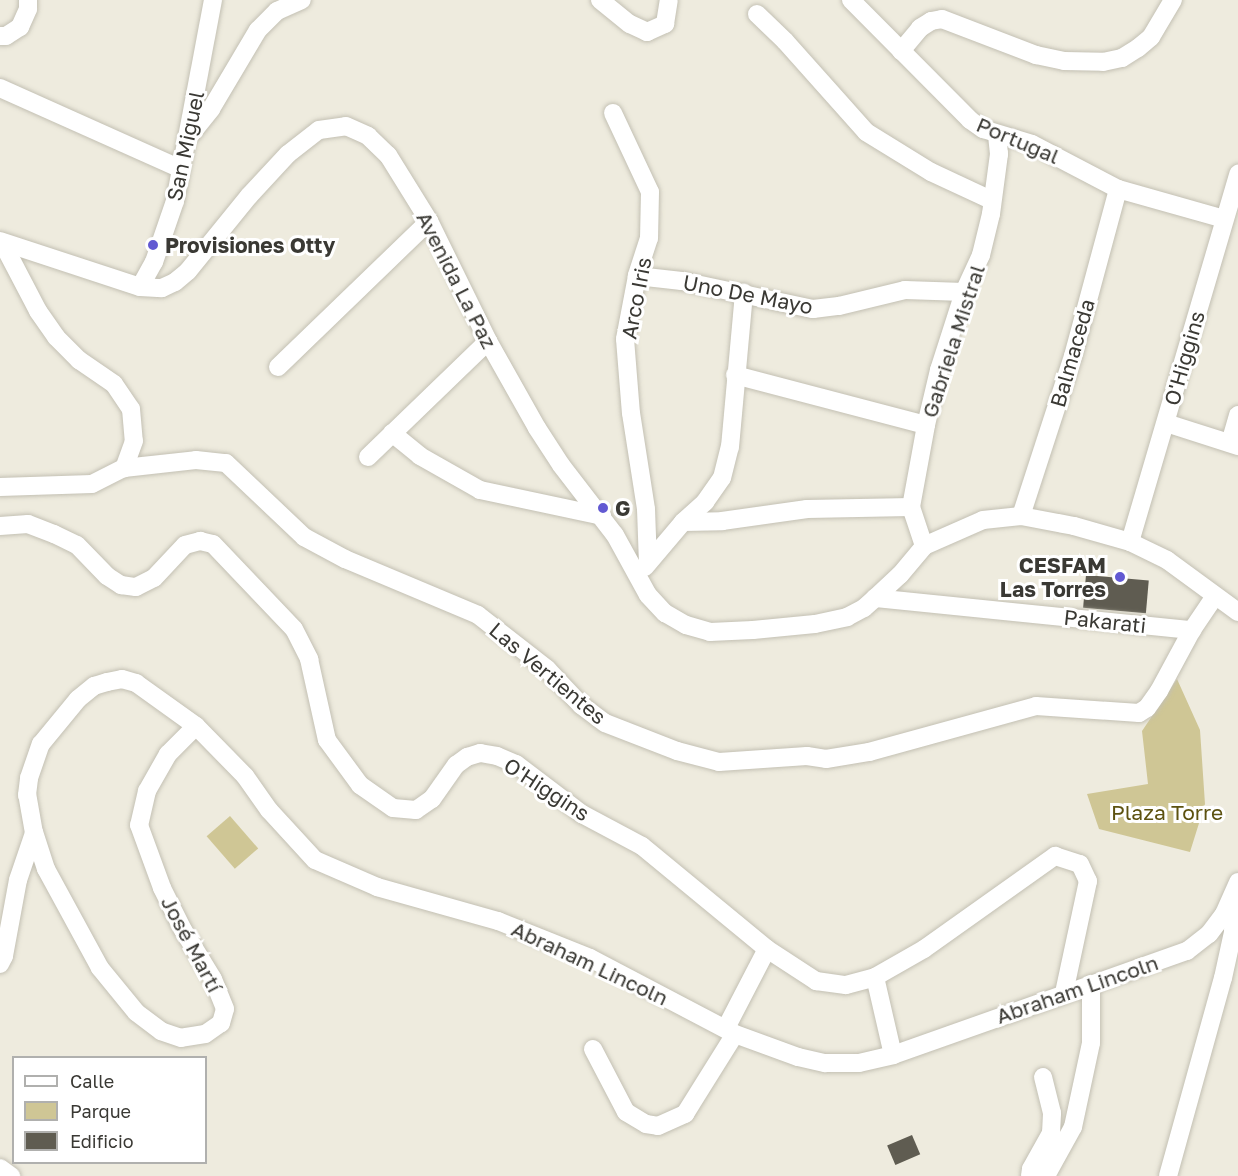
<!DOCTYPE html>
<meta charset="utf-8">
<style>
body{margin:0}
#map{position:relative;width:1238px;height:1176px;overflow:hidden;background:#eeebde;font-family:"Golos Text",sans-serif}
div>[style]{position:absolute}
.green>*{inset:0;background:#cfc695;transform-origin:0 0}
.building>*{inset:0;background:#5f5c51;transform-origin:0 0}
.roads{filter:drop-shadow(0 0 2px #c3c0b3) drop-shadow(0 0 2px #c3c0b3)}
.minor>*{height:18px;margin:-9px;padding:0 9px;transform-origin:9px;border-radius:9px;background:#fff}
.dots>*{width:16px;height:16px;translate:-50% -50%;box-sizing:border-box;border:3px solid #fff;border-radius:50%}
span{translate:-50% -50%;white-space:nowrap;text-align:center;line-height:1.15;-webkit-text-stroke:6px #fff;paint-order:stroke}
.street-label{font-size:21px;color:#3a3934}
.poi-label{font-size:21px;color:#3a3934;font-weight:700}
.left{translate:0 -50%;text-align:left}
.right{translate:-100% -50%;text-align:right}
.park-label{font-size:21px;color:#5d5210}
.legend{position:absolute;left:12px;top:1056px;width:195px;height:108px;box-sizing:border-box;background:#fff;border:2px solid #b0b0ae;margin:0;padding:8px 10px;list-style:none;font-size:18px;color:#3a3934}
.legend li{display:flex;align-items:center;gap:12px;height:30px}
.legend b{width:30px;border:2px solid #b0b0ae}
</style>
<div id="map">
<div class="green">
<div style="clip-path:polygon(1177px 679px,1200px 730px,1205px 804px,1190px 852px,1099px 829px,1087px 794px,1148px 784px,1142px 731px)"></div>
<div style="left:230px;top:816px;width:43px;height:31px;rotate:49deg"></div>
</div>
<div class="building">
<div style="left:1086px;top:575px;width:63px;height:33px;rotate:5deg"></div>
<div style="left:912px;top:1135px;width:21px;height:27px;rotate:67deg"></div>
</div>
<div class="roads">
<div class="minor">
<div style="left:600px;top:0;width:38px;rotate:39deg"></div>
<div style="left:630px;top:24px;width:19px;rotate:25deg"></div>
<div style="left:647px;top:32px;width:20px;rotate:-24deg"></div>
<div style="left:665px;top:24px;width:24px;rotate:-81deg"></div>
<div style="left:851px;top:0;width:169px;rotate:45.2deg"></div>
<div style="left:970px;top:120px;width:16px;rotate:35deg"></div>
<div style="left:983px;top:129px;width:51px;rotate:17deg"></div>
<div style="left:1032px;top:144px;width:97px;rotate:27.6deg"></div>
<div style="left:1118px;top:189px;width:110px;rotate:15.8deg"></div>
<div style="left:757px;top:14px;width:39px;rotate:44deg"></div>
<div style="left:785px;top:41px;width:122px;rotate:48.3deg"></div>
<div style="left:866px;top:132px;width:76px;rotate:31.6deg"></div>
<div style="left:931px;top:172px;width:66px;rotate:25deg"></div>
<div style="left:0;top:36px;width:6px"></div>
<div style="left:6px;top:36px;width:17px;rotate:-33deg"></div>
<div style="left:20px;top:27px;width:20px;rotate:-66deg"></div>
<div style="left:28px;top:9px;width:9px;rotate:-90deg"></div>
<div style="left:901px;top:51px;width:30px;rotate:-50deg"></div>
<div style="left:920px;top:28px;width:13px;rotate:-32deg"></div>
<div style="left:931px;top:21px;width:11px;rotate:-10deg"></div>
<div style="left:942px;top:19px;width:101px;rotate:21deg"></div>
<div style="left:1036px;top:55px;width:29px;rotate:12deg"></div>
<div style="left:1064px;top:61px;width:39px;rotate:1deg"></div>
<div style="left:1103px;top:62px;width:19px;rotate:-12deg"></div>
<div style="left:1122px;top:58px;width:19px;rotate:-32deg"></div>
<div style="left:1138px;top:48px;width:17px;rotate:-40deg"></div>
<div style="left:1151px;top:37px;width:43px;rotate:-59.3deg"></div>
<div style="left:0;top:88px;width:198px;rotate:24.1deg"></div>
<div style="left:613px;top:113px;width:87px;rotate:64.9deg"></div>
<div style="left:650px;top:192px;width:46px;rotate:91.2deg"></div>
<div style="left:649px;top:238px;width:40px;rotate:108deg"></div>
<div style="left:637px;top:276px;width:64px;rotate:100.8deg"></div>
<div style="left:625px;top:339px;width:74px;rotate:85.4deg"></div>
<div style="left:631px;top:413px;width:97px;rotate:81.1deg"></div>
<div style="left:646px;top:509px;width:54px;rotate:87.9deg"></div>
<div style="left:191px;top:134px;width:32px;rotate:-51deg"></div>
<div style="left:211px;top:109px;width:92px;rotate:-59.3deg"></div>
<div style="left:258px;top:30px;width:27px;rotate:-45deg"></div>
<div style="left:277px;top:11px;width:27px;rotate:-24deg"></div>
<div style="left:0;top:241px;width:147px;rotate:18.2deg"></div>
<div style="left:140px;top:287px;width:22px;rotate:3deg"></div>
<div style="left:162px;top:288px;width:14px;rotate:-25deg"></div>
<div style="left:175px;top:282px;width:17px;rotate:-40deg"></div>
<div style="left:188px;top:271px;width:97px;rotate:-50.9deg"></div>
<div style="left:249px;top:196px;width:57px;rotate:-47.1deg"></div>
<div style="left:288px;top:154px;width:39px;rotate:-38deg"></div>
<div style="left:319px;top:130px;width:27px;rotate:-8deg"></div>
<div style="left:346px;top:126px;width:24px;rotate:24deg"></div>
<div style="left:368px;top:136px;width:28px;rotate:44deg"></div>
<div style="left:388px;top:155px;width:78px;rotate:58.2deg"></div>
<div style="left:429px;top:221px;width:134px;rotate:63.8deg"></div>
<div style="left:488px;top:341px;width:100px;rotate:60.6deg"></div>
<div style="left:537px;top:428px;width:44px;rotate:57deg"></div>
<div style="left:561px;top:465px;width:88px;rotate:52.4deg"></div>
<div style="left:615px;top:535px;width:68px;rotate:61.2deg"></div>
<div style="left:648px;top:595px;width:25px;rotate:47deg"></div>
<div style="left:665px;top:613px;width:24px;rotate:30deg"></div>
<div style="left:686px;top:625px;width:25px;rotate:16deg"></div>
<div style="left:710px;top:632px;width:43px;rotate:-2.7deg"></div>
<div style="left:753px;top:630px;width:62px;rotate:-5.5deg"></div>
<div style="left:815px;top:624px;width:33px;rotate:-12deg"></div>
<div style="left:847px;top:617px;width:19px;rotate:-28deg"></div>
<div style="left:864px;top:608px;width:15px;rotate:-42deg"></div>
<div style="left:875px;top:598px;width:34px;rotate:-43deg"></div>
<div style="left:900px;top:575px;width:38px;rotate:-50deg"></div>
<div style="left:924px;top:546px;width:64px;rotate:-23.8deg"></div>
<div style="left:983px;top:520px;width:38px;rotate:-6deg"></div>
<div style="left:1021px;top:516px;width:54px;rotate:10.7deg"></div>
<div style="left:1074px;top:526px;width:58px;rotate:15.9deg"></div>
<div style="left:1130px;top:542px;width:41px;rotate:25.9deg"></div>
<div style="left:1167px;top:560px;width:88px;rotate:36.2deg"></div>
<div style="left:2px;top:242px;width:78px;rotate:62.4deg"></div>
<div style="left:38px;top:311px;width:32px;rotate:55deg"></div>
<div style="left:56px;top:337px;width:33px;rotate:45deg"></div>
<div style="left:79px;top:360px;width:42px;rotate:34.4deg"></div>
<div style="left:114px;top:384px;width:30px;rotate:56deg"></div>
<div style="left:131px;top:409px;width:32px;rotate:85deg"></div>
<div style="left:134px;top:441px;width:29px;rotate:110deg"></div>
<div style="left:637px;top:276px;width:45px;rotate:6.3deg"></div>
<div style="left:682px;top:281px;width:134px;rotate:12.1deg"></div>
<div style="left:813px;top:309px;width:26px;rotate:-7deg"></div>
<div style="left:839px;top:306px;width:68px;rotate:-13.6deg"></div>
<div style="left:905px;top:290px;width:59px;rotate:1.9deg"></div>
<div style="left:140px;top:287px;width:29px;rotate:-61deg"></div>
<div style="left:154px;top:262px;width:65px;rotate:-71deg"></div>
<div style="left:175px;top:201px;width:205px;rotate:-79.3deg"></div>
<div style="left:278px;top:367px;width:210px;rotate:-44deg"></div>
<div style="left:735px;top:375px;width:197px;rotate:14.7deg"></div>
<div style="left:1166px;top:423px;width:76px;rotate:17.7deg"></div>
<div style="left:392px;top:433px;width:36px;rotate:39deg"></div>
<div style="left:420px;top:456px;width:69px;rotate:29.5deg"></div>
<div style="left:480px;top:490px;width:125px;rotate:12deg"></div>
<div style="left:1230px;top:443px;width:29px;rotate:-74deg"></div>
<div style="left:368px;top:457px;width:167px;rotate:-44deg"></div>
<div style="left:0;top:487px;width:92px;rotate:-1.9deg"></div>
<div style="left:92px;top:484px;width:36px;rotate:-27deg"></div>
<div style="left:124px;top:468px;width:72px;rotate:-6.3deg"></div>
<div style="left:196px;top:460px;width:30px;rotate:6deg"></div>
<div style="left:226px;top:463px;width:108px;rotate:43.5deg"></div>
<div style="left:304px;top:537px;width:47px;rotate:28.2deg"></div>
<div style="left:345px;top:559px;width:144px;rotate:22.8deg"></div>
<div style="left:478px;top:615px;width:88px;rotate:38deg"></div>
<div style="left:547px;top:669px;width:50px;rotate:46.6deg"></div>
<div style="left:581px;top:705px;width:30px;rotate:37deg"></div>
<div style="left:605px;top:723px;width:77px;rotate:21.3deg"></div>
<div style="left:677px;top:751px;width:43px;rotate:14.7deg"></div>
<div style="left:719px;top:762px;width:88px;rotate:-3.9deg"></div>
<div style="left:807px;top:756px;width:19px;rotate:9deg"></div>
<div style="left:826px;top:759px;width:44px;rotate:-9.2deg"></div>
<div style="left:869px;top:752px;width:173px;rotate:-15.4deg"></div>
<div style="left:1036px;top:706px;width:103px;rotate:3.9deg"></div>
<div style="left:1139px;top:713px;width:9px;rotate:-32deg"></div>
<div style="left:1147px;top:708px;width:21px;rotate:-55deg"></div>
<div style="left:1159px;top:691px;width:69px;rotate:-61.6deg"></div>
<div style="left:1192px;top:630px;width:41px;rotate:-55.9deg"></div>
<div style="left:1021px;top:516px;width:168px;rotate:-72deg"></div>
<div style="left:1073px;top:356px;width:173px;rotate:-74.9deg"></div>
<div style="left:683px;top:522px;width:39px;rotate:-1deg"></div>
<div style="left:722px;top:521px;width:86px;rotate:-8deg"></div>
<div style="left:807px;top:509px;width:104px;rotate:-1.1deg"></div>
<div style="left:0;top:526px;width:28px;rotate:-4deg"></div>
<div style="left:28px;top:524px;width:28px;rotate:21deg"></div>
<div style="left:54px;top:534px;width:25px;rotate:26deg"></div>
<div style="left:77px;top:545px;width:43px;rotate:45.9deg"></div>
<div style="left:107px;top:576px;width:17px;rotate:33deg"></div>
<div style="left:121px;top:585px;width:15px;rotate:8deg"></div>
<div style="left:136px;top:587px;width:20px;rotate:-27deg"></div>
<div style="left:154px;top:578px;width:45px;rotate:-46.8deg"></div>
<div style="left:185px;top:545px;width:16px;rotate:-15deg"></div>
<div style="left:200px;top:541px;width:13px;rotate:13deg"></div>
<div style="left:213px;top:544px;width:117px;rotate:46.4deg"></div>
<div style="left:294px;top:629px;width:34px;rotate:63deg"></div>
<div style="left:309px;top:659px;width:83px;rotate:77.5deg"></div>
<div style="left:327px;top:740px;width:56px;rotate:53.7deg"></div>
<div style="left:360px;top:785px;width:40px;rotate:34.9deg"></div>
<div style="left:393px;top:808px;width:23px;rotate:5deg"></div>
<div style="left:416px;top:810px;width:19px;rotate:-35deg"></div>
<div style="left:432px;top:799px;width:42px;rotate:-54.8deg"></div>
<div style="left:456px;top:765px;width:14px;rotate:-36deg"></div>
<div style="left:467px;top:757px;width:14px;rotate:-17deg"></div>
<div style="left:480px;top:753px;width:17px;rotate:10deg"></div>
<div style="left:497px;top:756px;width:21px;rotate:23deg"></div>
<div style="left:516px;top:764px;width:83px;rotate:37.1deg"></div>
<div style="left:582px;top:814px;width:68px;rotate:28.1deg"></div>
<div style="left:642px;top:846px;width:162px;rotate:39.5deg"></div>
<div style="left:767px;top:949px;width:59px;rotate:33.1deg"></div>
<div style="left:816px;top:981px;width:30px;rotate:8deg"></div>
<div style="left:846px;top:985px;width:30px;rotate:-15deg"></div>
<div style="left:875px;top:977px;width:56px;rotate:-29.7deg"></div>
<div style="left:924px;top:949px;width:161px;rotate:-35.4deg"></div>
<div style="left:1055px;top:856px;width:26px;rotate:18deg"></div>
<div style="left:1080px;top:864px;width:19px;rotate:65deg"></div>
<div style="left:1088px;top:881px;width:115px;rotate:102.1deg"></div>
<div style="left:1130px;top:542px;width:384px;rotate:-73.6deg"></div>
<div style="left:924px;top:546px;width:41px;rotate:-108.4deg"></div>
<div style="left:911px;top:507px;width:83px;rotate:-79.6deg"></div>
<div style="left:926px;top:425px;width:57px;rotate:-76.7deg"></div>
<div style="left:939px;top:370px;width:82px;rotate:-72.2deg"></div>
<div style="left:964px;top:292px;width:41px;rotate:-65.3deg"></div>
<div style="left:981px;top:255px;width:42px;rotate:-76.3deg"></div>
<div style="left:991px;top:214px;width:61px;rotate:-82.4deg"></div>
<div style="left:999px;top:154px;width:20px;rotate:-96deg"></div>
<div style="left:645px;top:567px;width:59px;rotate:-49.8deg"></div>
<div style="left:683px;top:522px;width:30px;rotate:-42deg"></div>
<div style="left:705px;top:502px;width:29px;rotate:-55deg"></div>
<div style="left:722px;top:478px;width:32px;rotate:-76deg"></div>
<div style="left:730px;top:447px;width:155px;rotate:-84.8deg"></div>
<div style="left:875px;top:598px;width:319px;rotate:5.8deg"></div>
<div style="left:196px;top:726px;width:40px;rotate:135deg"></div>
<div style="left:168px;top:754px;width:43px;rotate:119.6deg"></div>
<div style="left:147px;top:791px;width:35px;rotate:103deg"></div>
<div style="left:139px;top:825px;width:67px;rotate:69.9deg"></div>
<div style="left:162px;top:888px;width:47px;rotate:63.4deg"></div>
<div style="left:183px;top:930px;width:57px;rotate:58.5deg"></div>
<div style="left:213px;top:979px;width:32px;rotate:68deg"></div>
<div style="left:225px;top:1009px;width:15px;rotate:106deg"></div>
<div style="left:221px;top:1023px;width:19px;rotate:145deg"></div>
<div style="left:205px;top:1034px;width:24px;rotate:171deg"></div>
<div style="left:181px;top:1038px;width:21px;rotate:-161deg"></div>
<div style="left:161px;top:1031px;width:31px;rotate:-143deg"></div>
<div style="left:136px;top:1012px;width:57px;rotate:-129.3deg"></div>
<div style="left:100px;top:968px;width:113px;rotate:-118.6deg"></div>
<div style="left:46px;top:869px;width:38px;rotate:-108deg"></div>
<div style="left:34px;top:833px;width:39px;rotate:-100deg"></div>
<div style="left:27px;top:795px;width:17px;rotate:-83deg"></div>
<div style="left:29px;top:778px;width:36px;rotate:-71deg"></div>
<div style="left:41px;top:744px;width:58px;rotate:-50.6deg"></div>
<div style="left:78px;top:699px;width:21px;rotate:-39deg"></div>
<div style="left:94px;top:686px;width:14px;rotate:-17deg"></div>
<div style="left:107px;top:682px;width:15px;rotate:-11deg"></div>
<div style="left:122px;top:679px;width:15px;rotate:16deg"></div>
<div style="left:136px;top:683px;width:74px;rotate:35.6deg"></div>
<div style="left:196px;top:726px;width:70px;rotate:45.6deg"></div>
<div style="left:245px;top:776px;width:42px;rotate:54.8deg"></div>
<div style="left:269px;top:810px;width:68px;rotate:47.4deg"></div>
<div style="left:315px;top:860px;width:68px;rotate:23.5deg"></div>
<div style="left:377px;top:887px;width:126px;rotate:15.7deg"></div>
<div style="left:498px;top:921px;width:99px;rotate:21.9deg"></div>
<div style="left:590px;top:958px;width:164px;rotate:27.7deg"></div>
<div style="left:735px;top:1034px;width:67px;rotate:20.1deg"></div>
<div style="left:798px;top:1057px;width:28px;rotate:13deg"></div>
<div style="left:825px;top:1063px;width:34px"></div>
<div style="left:859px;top:1063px;width:35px;rotate:-13deg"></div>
<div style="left:893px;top:1055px;width:312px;rotate:-19.5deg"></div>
<div style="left:1187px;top:951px;width:28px;rotate:-38deg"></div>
<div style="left:1209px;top:934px;width:25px;rotate:-53deg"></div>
<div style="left:1224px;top:914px;width:35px;rotate:-66deg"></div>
<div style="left:0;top:964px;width:9px;rotate:-63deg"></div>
<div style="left:4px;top:956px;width:77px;rotate:-79.6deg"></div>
<div style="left:18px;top:880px;width:50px;rotate:-71.2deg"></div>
<div style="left:875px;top:977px;width:80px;rotate:77deg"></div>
<div style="left:726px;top:1028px;width:89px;rotate:-62.6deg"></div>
<div style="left:593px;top:1049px;width:71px;rotate:62.4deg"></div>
<div style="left:626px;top:1112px;width:23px;rotate:31deg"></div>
<div style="left:646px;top:1124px;width:12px;rotate:9deg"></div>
<div style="left:658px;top:1126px;width:30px;rotate:-24deg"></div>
<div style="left:685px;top:1114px;width:94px;rotate:-58deg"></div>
<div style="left:0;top:1168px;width:14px;rotate:36deg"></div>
<div style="left:1030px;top:1176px;width:7px;rotate:-82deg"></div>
<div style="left:1031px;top:1169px;width:41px;rotate:-60.9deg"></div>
<div style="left:1051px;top:1133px;width:20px;rotate:-87deg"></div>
<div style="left:1052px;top:1113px;width:37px;rotate:-104deg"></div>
<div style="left:1046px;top:1176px;width:56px;rotate:-61.1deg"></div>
<div style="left:1073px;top:1127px;width:86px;rotate:-77.9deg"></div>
<div style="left:1091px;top:1043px;width:59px;rotate:-90deg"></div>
<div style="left:1168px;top:1176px;width:205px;rotate:-74.5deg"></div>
<div style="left:1223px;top:978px;width:47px;rotate:-77.7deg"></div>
<div style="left:1233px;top:932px;width:33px;rotate:-88deg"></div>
</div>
</div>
<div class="dots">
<div style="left:153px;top:245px;background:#6259d2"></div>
<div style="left:603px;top:508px;background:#6259d2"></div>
<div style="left:1120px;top:577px;background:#6259d2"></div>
</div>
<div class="street-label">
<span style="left:1018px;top:140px;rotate:23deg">Portugal</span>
<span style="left:185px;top:146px;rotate:-78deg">San Miguel</span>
<span style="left:457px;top:280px;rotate:63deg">Avenida La Paz</span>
<span style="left:748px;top:294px;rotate:11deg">Uno De Mayo</span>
<span style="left:636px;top:298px;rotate:-79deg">Arco Iris</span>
<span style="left:953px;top:341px;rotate:-72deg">Gabriela Mistral</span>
<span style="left:1072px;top:353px;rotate:-74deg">Balmaceda</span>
<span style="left:1184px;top:358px;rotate:-74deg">O'Higgins</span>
<span style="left:1105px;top:621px;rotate:6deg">Pakarati</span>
<span style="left:548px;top:673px;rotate:40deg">Las Vertientes</span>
<span style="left:547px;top:789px;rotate:33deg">O'Higgins</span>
<span style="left:192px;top:944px;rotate:62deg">José Martí</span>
<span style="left:590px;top:963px;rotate:25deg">Abraham Lincoln</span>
<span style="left:1077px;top:989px;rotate:-19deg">Abraham Lincoln</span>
</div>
<div class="poi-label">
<span class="left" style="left:165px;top:245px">Provisiones Otty</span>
<span class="left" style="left:615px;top:508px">G</span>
<span class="right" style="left:1106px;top:577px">CESFAM<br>Las Torres</span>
</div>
<div class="park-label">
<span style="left:1167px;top:812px">Plaza Torre</span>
</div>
<ul class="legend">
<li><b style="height:8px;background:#fff"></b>Calle</li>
<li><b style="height:16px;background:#cfc695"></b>Parque</li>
<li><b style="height:16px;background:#5f5c51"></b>Edificio</li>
</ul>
</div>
